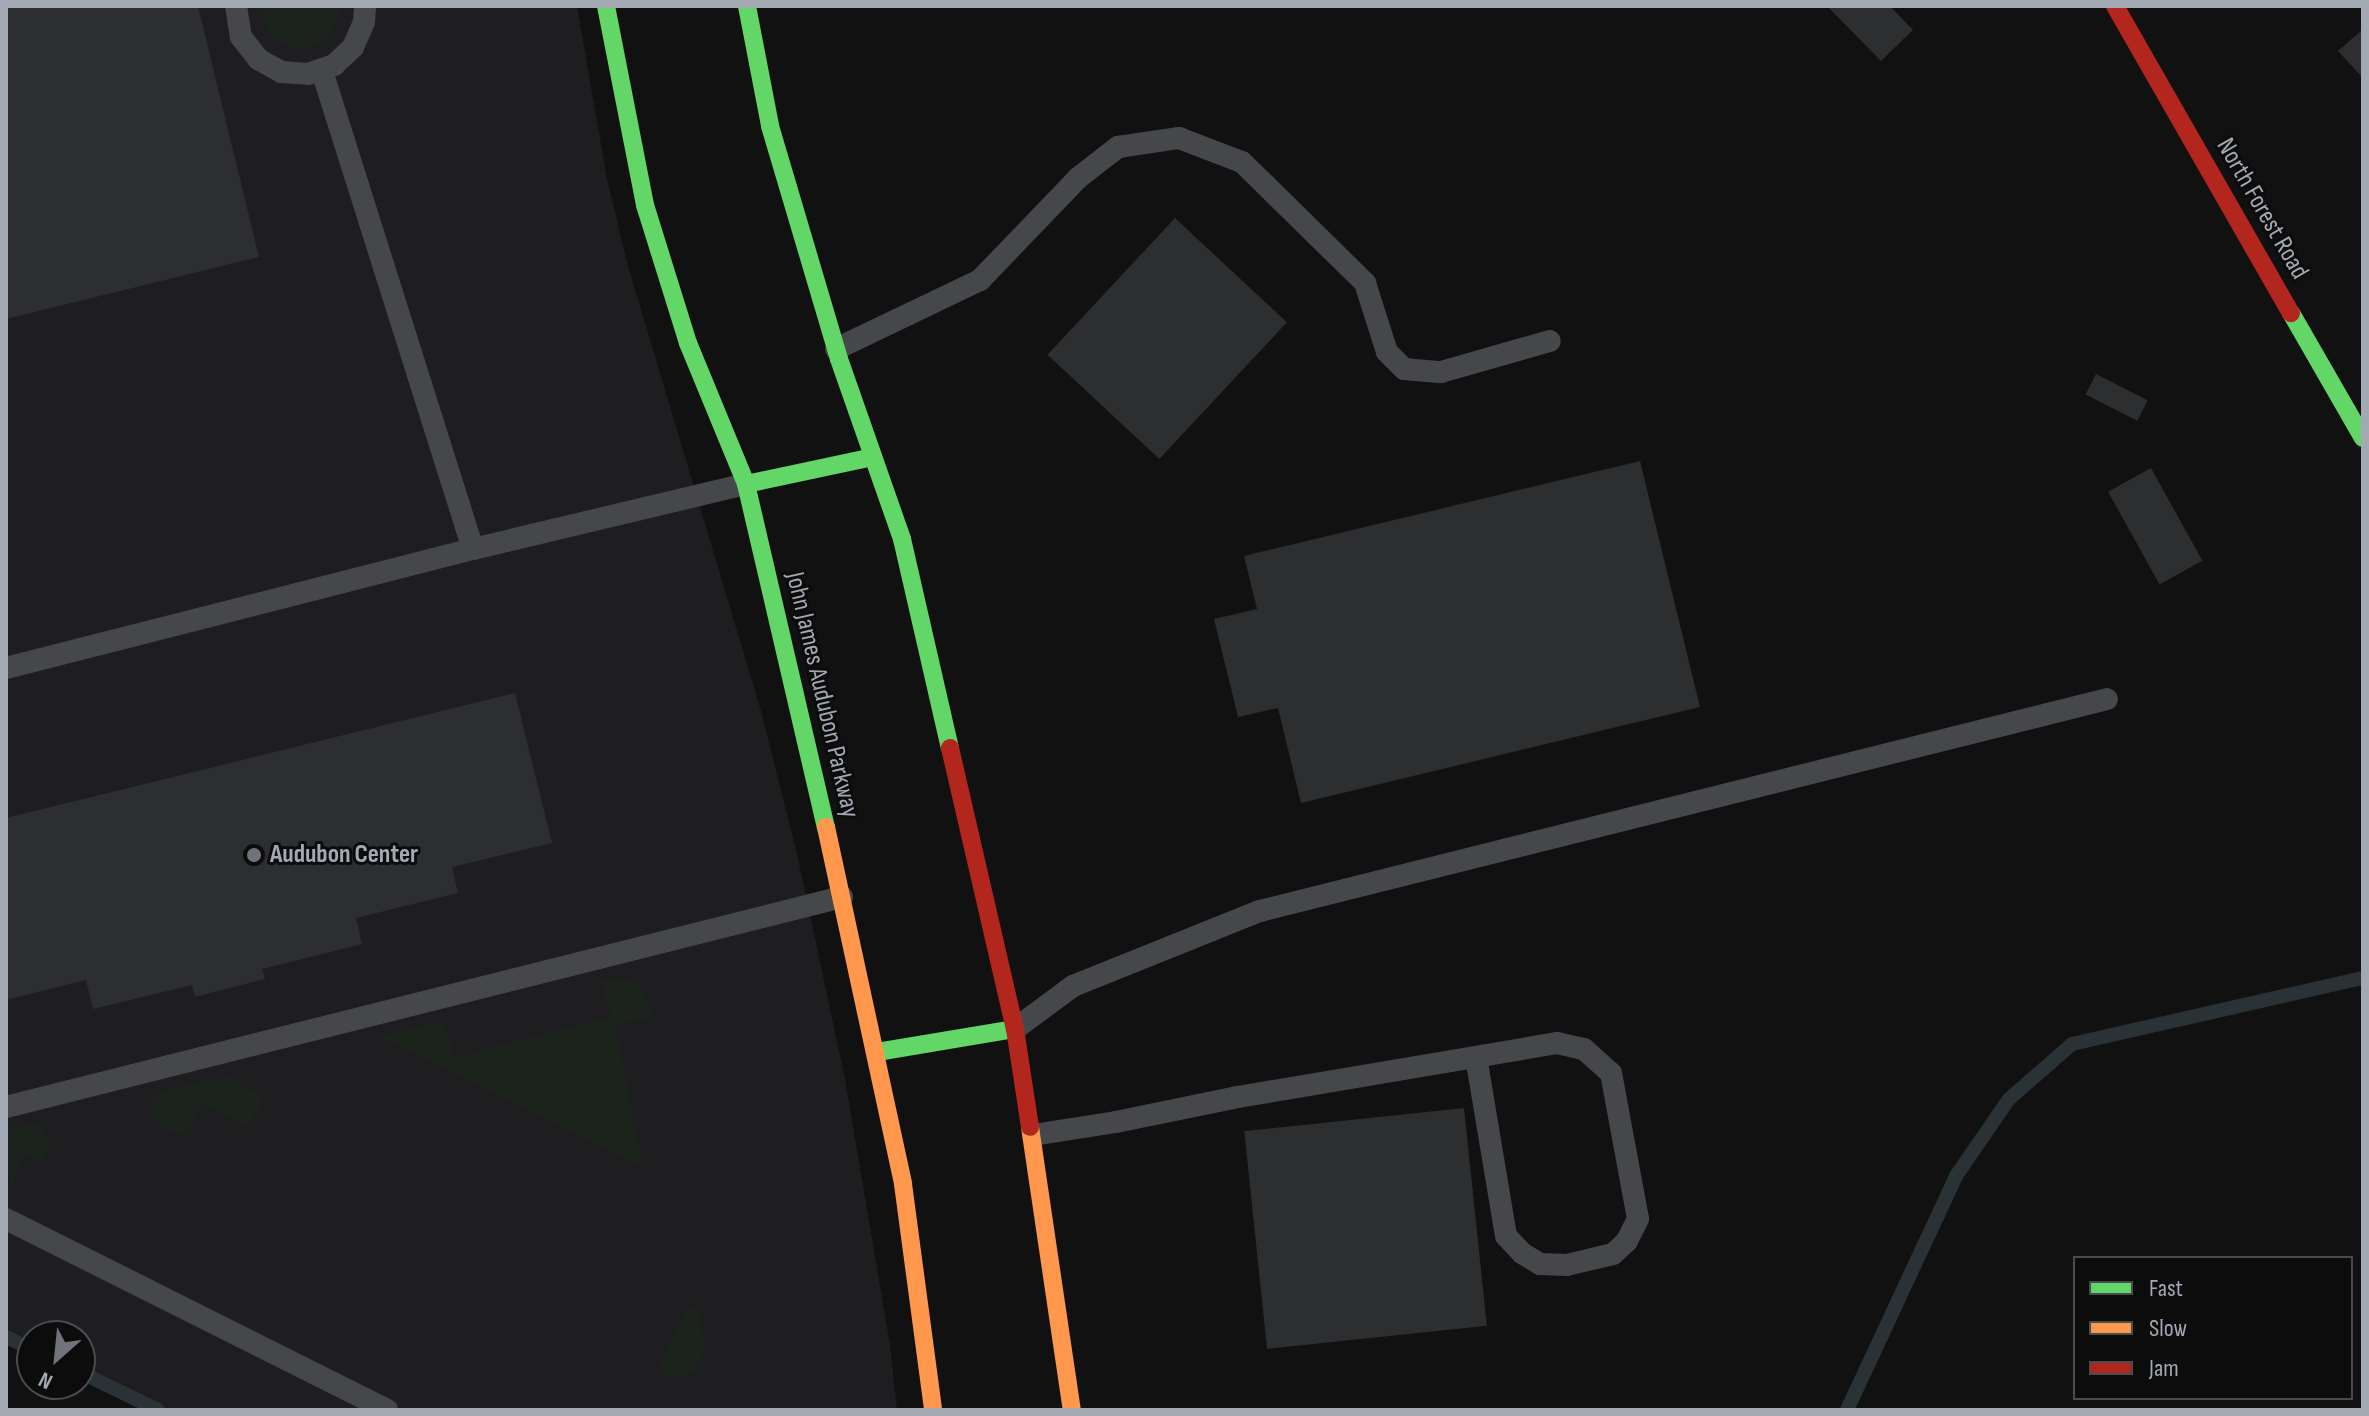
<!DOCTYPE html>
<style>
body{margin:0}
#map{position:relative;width:2369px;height:1416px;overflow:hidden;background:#111112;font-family:"Sofia Sans Condensed",sans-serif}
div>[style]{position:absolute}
.built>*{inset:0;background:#1e1e20}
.green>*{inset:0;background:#1c221c}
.stream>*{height:14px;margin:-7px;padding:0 7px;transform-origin:7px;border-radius:7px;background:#2a3236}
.building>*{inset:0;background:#2d2e2f;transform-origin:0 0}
.lane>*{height:22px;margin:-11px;padding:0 11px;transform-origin:11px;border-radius:11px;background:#46474a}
.fast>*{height:18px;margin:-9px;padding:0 9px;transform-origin:9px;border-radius:9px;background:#63d668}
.slow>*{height:18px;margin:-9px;padding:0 9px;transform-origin:9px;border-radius:9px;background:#ff974d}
.jam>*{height:18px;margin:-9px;padding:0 9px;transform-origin:9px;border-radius:9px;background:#b3261e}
.dots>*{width:22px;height:22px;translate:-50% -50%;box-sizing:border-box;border:4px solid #0c0c0d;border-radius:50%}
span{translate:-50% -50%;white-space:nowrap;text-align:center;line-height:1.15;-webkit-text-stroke:6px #0c0c0d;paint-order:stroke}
.street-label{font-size:26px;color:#a3a9b2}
.poi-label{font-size:26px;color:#a3a9b2;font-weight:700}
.left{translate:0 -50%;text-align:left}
.frame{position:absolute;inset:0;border:8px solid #a3a9b2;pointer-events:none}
.legend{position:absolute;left:2073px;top:1256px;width:280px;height:144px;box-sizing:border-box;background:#0c0c0d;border:2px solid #484b4f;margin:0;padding:10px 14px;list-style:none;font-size:24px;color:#a3a9b2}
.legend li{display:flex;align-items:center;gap:16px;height:40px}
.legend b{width:40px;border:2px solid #484b4f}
.north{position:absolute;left:16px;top:1320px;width:80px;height:80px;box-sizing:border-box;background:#0c0c0d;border:2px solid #484b4f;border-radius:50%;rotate:207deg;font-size:22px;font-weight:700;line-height:32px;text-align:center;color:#a3a9b2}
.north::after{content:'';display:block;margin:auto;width:28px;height:36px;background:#70747a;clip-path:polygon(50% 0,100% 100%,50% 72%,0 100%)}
</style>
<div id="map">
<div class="built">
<div style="clip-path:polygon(6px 6px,577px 6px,607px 179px,628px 266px,761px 711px,797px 854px,845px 1079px,890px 1345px,897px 1410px,158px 1410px,80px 1372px,80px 1336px,32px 1336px,32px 1349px,6px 1337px)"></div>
</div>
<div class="green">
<div style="clip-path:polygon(261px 6px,339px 6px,339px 17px,326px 41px,300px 50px,275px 40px,266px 29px)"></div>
<div style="clip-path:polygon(627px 978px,640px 985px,652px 1012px,649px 1018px,615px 1025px,643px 1169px,378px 1036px,438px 1023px,445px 1025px,454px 1057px,611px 1017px,601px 980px)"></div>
<div style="clip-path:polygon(227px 1076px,264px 1097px,248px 1128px,201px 1104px,186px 1133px,177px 1135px,150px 1117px,151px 1101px,159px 1092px)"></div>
<div style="clip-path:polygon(26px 1123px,39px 1125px,51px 1144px,41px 1164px,25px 1156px,9px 1189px,6px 1132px)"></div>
<div style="clip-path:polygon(692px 1306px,699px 1308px,705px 1345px,702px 1359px,694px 1371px,683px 1377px,668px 1376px,662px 1373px,659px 1364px,687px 1308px)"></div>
</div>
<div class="stream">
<div style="left:6px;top:1337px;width:29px;rotate:25deg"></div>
<div style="left:80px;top:1372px;width:87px;rotate:26deg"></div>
<div style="left:1847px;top:1410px;width:258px;rotate:-65deg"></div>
<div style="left:1956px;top:1176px;width:93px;rotate:-55.5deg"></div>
<div style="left:2009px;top:1099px;width:84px;rotate:-41.1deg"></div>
<div style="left:2072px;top:1044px;width:298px;rotate:-12.8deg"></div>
</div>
<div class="building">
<div style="clip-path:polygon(6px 6px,198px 6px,259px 257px,6px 319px)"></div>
<div style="clip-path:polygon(1827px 6px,1890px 6px,1913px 30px,1881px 61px)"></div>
<div style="clip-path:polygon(2363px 29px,2363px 78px,2338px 51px)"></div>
<div style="left:1175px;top:218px;width:153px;height:187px;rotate:43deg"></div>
<div style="left:2096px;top:374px;width:58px;height:23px;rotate:27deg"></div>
<div style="clip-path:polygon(1640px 461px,1700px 707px,1301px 803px,1278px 708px,1238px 717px,1214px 619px,1257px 609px,1244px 556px)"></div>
<div style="left:2151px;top:468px;width:106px;height:49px;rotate:61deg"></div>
<div style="clip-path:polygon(515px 693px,552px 843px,452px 867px,458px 893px,356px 918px,362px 944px,262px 969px,265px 979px,195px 997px,192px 985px,93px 1009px,86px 980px,6px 1000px,6px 818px)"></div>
<div style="left:1464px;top:1108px;width:219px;height:221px;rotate:84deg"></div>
</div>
<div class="lane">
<div style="left:236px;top:6px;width:31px;rotate:81deg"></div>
<div style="left:241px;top:37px;width:28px;rotate:52deg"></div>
<div style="left:258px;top:59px;width:26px;rotate:29deg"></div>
<div style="left:281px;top:72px;width:27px;rotate:4deg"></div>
<div style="left:308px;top:74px;width:28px;rotate:-19deg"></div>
<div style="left:334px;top:65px;width:26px;rotate:-43deg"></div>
<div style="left:353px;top:47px;width:27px;rotate:-66deg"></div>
<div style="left:364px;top:22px;width:16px;rotate:-86deg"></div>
<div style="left:322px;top:71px;width:501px;rotate:72.47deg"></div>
<div style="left:836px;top:349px;width:160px;rotate:-25.6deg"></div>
<div style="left:980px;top:280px;width:141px;rotate:-46.1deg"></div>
<div style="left:1078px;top:178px;width:51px;rotate:-37.8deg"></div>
<div style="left:1118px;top:147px;width:62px;rotate:-8.4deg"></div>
<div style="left:1179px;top:138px;width:67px;rotate:20.9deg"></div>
<div style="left:1242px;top:162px;width:173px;rotate:44.5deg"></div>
<div style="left:1365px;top:283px;width:72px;rotate:72.3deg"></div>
<div style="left:1387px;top:352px;width:24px;rotate:45deg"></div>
<div style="left:1404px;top:369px;width:37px;rotate:5deg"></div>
<div style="left:1441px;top:372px;width:113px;rotate:-15.9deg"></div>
<div style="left:6px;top:668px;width:482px;rotate:-14.3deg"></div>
<div style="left:473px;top:549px;width:281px;rotate:-13.4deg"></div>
<div style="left:1015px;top:1029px;width:72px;rotate:-36.6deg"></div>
<div style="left:1073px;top:986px;width:201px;rotate:-21.9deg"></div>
<div style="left:1260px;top:911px;width:873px;rotate:-14.05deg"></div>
<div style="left:6px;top:1107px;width:862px;rotate:-14.1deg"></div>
<div style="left:1033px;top:1135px;width:84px;rotate:-8.9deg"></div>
<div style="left:1116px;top:1122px;width:125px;rotate:-11.6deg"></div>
<div style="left:1238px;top:1097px;width:324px;rotate:-9.6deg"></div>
<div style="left:1557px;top:1043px;width:28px;rotate:13deg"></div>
<div style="left:1584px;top:1049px;width:36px;rotate:42deg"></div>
<div style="left:1611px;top:1073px;width:148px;rotate:79.5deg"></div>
<div style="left:1638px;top:1219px;width:25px;rotate:117deg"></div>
<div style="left:1627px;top:1241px;width:19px;rotate:137deg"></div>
<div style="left:1613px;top:1254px;width:47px;rotate:166.6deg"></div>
<div style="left:1567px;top:1265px;width:27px;rotate:-178deg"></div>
<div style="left:1540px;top:1264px;width:21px;rotate:-149deg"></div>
<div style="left:1522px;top:1253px;width:23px;rotate:-133deg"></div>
<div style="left:1506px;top:1236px;width:181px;rotate:-99.5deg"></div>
<div style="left:6px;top:1219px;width:426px;rotate:26.6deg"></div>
</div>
<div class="fast">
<div style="left:606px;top:6px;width:203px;rotate:78.9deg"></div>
<div style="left:645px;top:205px;width:145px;rotate:72.7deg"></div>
<div style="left:688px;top:343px;width:152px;rotate:67.6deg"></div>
<div style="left:746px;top:484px;width:352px;rotate:76.9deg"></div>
<div style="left:747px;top:6px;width:122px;rotate:79.1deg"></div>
<div style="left:770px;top:126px;width:243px;rotate:73.5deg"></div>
<div style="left:839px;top:359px;width:191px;rotate:70.7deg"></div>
<div style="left:902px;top:539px;width:214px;rotate:77.1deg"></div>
<div style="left:2291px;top:313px;width:144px;rotate:60.1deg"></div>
<div style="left:746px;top:484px;width:130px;rotate:-12deg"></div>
<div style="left:877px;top:1052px;width:140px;rotate:-9.5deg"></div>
</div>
<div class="slow">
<div style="left:826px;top:827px;width:365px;rotate:77.8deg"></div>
<div style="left:903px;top:1184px;width:228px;rotate:82.4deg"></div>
<div style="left:1030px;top:1127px;width:286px;rotate:81.6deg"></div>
</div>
<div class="jam">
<div style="left:2115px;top:6px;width:354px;rotate:60.2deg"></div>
<div style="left:950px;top:748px;width:288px;rotate:77deg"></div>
<div style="left:1015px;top:1029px;width:99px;rotate:81.3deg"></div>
</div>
<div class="dots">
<div style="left:254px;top:855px;background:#70747a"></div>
</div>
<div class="street-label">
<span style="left:2262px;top:209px;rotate:60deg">North Forest Road</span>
<span style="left:822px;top:695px;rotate:77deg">John James Audubon Parkway</span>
</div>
<div class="poi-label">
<span class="left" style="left:270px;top:855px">Audubon Center</span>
</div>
<div class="frame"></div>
<ul class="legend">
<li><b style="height:10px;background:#63d668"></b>Fast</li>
<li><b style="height:10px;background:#ff974d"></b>Slow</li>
<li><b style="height:10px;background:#b3261e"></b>Jam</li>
</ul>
<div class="north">N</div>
</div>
